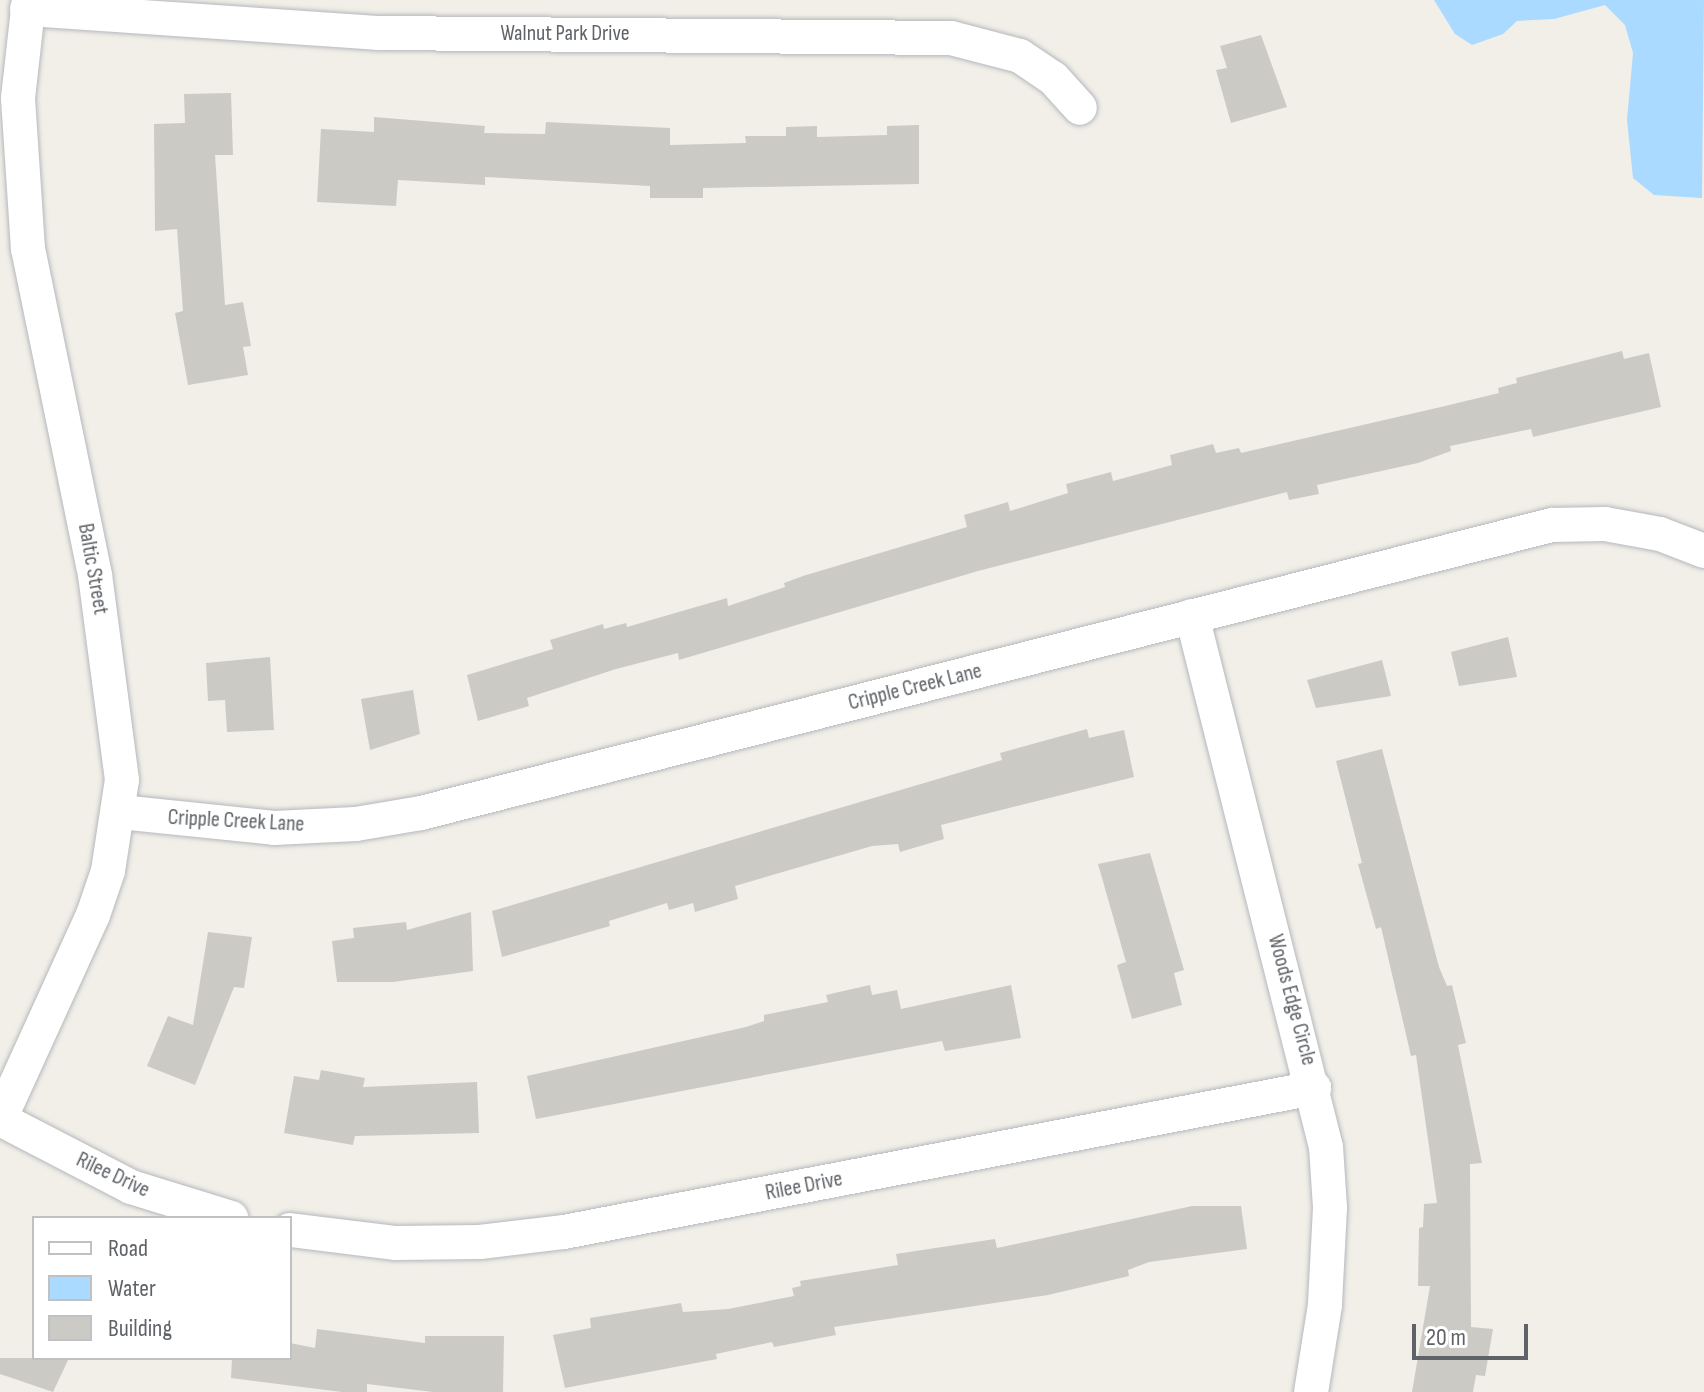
<!DOCTYPE html>
<style>
body{margin:0}
#map{position:relative;width:1704px;height:1392px;overflow:hidden;background:#f1efe8;font-family:"Sofia Sans Condensed",sans-serif}
div>[style]{position:absolute}
.water>*{inset:0;background:#aadaff}
.building>*{inset:0;background:#cccac5}
.roads{filter:drop-shadow(0 0 2px #b5b8bc) drop-shadow(0 0 2px #b5b8bc)}
.minor>*{height:34px;margin:-17px;padding:0 17px;transform-origin:17px;border-radius:17px;background:#fff}
span{translate:-50% -50%;white-space:nowrap;text-align:center;line-height:1.15;-webkit-text-stroke:6px #fff;paint-order:stroke}
.street-label{font-size:22px;color:#5f6368}
.legend{position:absolute;left:32px;top:1216px;width:260px;height:144px;box-sizing:border-box;background:#fff;border:2px solid #bfc1c3;margin:0;padding:10px 14px;list-style:none;font-size:24px;color:#5f6368}
.legend li{display:flex;align-items:center;gap:16px;height:40px}
.legend b{width:40px;border:2px solid #bfc1c3}
.scale{position:absolute;left:1412px;top:1324px;width:116px;height:36px;box-sizing:border-box;border:4px solid #5f6368;border-top:0;padding-left:10px;font-size:24px;line-height:28px;white-space:nowrap;color:#5f6368;-webkit-text-stroke:6px #fff;paint-order:stroke}
</style>
<div id="map">
<div class="water">
<div style="clip-path:polygon(1434px 0,1704px 0,1702px 198px,1654px 195px,1633px 178px,1627px 120px,1633px 53px,1625px 25px,1605px 5px,1554px 19px,1517px 21px,1503px 34px,1472px 45px,1455px 34px)"></div>
</div>
<div class="building">
<div style="clip-path:polygon(1261px 35px,1287px 107px,1231px 123px,1216px 70px,1227px 68px,1220px 46px)"></div>
<div style="clip-path:polygon(231px 93px,233px 155px,215px 155px,225px 305px,243px 302px,251px 346px,243px 347px,248px 375px,188px 385px,175px 313px,183px 311px,177px 229px,155px 231px,154px 124px,185px 123px,184px 94px)"></div>
<div style="clip-path:polygon(374px 117px,485px 126px,484px 133px,545px 134px,546px 122px,670px 128px,670px 145px,746px 143px,745px 136px,786px 136px,786px 127px,817px 126px,817px 137px,887px 135px,887px 126px,919px 125px,919px 184px,703px 188px,703px 198px,650px 198px,650px 186px,485px 177px,485px 185px,398px 180px,396px 206px,317px 202px,321px 129px,374px 132px)"></div>
<div style="clip-path:polygon(1622px 351px,1624px 359px,1649px 353px,1661px 407px,1533px 437px,1531px 429px,1450px 446px,1451px 451px,1418px 463px,1317px 485px,1319px 494px,1289px 500px,1287px 492px,978px 571px,679px 660px,678px 653px,616px 669px,527px 698px,529px 706px,478px 721px,467px 675px,553px 649px,550px 640px,603px 624px,604px 629px,626px 623px,627px 627px,727px 598px,728px 606px,785px 587px,784px 583px,803px 576px,967px 527px,964px 515px,1008px 502px,1010px 511px,1068px 493px,1066px 484px,1111px 472px,1113px 481px,1172px 465px,1170px 455px,1213px 444px,1216px 453px,1239px 448px,1241px 453px,1441px 407px,1499px 393px,1498px 388px,1517px 383px,1516px 378px)"></div>
<div style="clip-path:polygon(1508px 637px,1517px 677px,1459px 686px,1451px 652px)"></div>
<div style="clip-path:polygon(270px 657px,274px 730px,227px 732px,225px 700px,208px 701px,206px 663px)"></div>
<div style="clip-path:polygon(1382px 660px,1391px 696px,1316px 708px,1307px 680px)"></div>
<div style="clip-path:polygon(413px 690px,420px 734px,370px 750px,361px 699px)"></div>
<div style="clip-path:polygon(1087px 729px,1089px 738px,1124px 730px,1134px 777px,941px 825px,944px 839px,900px 852px,898px 844px,872px 846px,735px 886px,738px 899px,695px 912px,693px 903px,669px 910px,667px 903px,609px 921px,610px 926px,502px 957px,492px 911px,1002px 760px,1000px 753px)"></div>
<div style="clip-path:polygon(1382px 749px,1439px 967px,1447px 986px,1452px 985px,1466px 1043px,1458px 1045px,1482px 1163px,1470px 1164px,1471px 1327px,1493px 1329px,1485px 1376px,1476px 1375px,1473px 1392px,1412px 1392px,1430px 1286px,1418px 1286px,1419px 1228px,1423px 1227px,1424px 1204px,1437px 1203px,1416px 1055px,1411px 1056px,1381px 927px,1376px 929px,1358px 864px,1362px 863px,1336px 761px)"></div>
<div style="clip-path:polygon(1150px 853px,1184px 970px,1174px 973px,1182px 1005px,1132px 1019px,1117px 965px,1126px 962px,1098px 864px)"></div>
<div style="clip-path:polygon(471px 912px,473px 971px,393px 982px,337px 982px,332px 941px,354px 938px,353px 928px,406px 922px,407px 930px)"></div>
<div style="clip-path:polygon(208px 932px,252px 937px,244px 988px,234px 987px,195px 1085px,147px 1066px,168px 1016px,193px 1025px)"></div>
<div style="clip-path:polygon(870px 985px,872px 995px,897px 990px,901px 1009px,1011px 985px,1021px 1038px,945px 1051px,942px 1041px,536px 1119px,527px 1076px,746px 1027px,764px 1021px,764px 1015px,828px 1002px,826px 995px)"></div>
<div style="clip-path:polygon(321px 1070px,365px 1078px,363px 1087px,477px 1082px,479px 1133px,355px 1136px,353px 1145px,284px 1133px,294px 1076px,319px 1080px)"></div>
<div style="clip-path:polygon(1192px 1206px,1241px 1206px,1247px 1249px,1149px 1262px,1128px 1270px,1129px 1276px,1048px 1295px,834px 1327px,836px 1335px,774px 1347px,772px 1342px,716px 1354px,717px 1359px,565px 1388px,553px 1335px,591px 1328px,590px 1318px,681px 1303px,683px 1312px,728px 1309px,794px 1296px,792px 1288px,801px 1286px,800px 1281px,898px 1265px,896px 1254px,995px 1239px,997px 1248px)"></div>
<div style="clip-path:polygon(317px 1329px,425px 1343px,425px 1336px,504px 1336px,503px 1392px,433px 1392px,367px 1384px,367px 1392px,342px 1392px,231px 1378px,232px 1358px,290px 1358px,290px 1343px,315px 1348px)"></div>
<div style="clip-path:polygon(0 1358px,69px 1358px,53px 1392px,0 1374px)"></div>
</div>
<div class="roads">
<div class="minor">
<div style="left:27px;top:9px;width:352px;rotate:3.9deg"></div>
<div style="left:378px;top:33px;width:573px;rotate:0.5deg"></div>
<div style="left:951px;top:38px;width:71px;rotate:14.6deg"></div>
<div style="left:1020px;top:56px;width:40px;rotate:34deg"></div>
<div style="left:1053px;top:78px;width:40px;rotate:48deg"></div>
<div style="left:1192px;top:616px;width:548px;rotate:75.84deg"></div>
<div style="left:1326px;top:1147px;width:61px;rotate:86.2deg"></div>
<div style="left:1330px;top:1208px;width:97px;rotate:93deg"></div>
<div style="left:1325px;top:1305px;width:88px;rotate:99.1deg"></div>
<div style="left:120px;top:812px;width:155px;rotate:5.9deg"></div>
<div style="left:274px;top:828px;width:82px;rotate:-2.8deg"></div>
<div style="left:356px;top:824px;width:66px;rotate:-9.6deg"></div>
<div style="left:421px;top:813px;width:1167px;rotate:-14.29deg"></div>
<div style="left:1552px;top:525px;width:53px;rotate:-1.1deg"></div>
<div style="left:1605px;top:524px;width:56px;rotate:10.3deg"></div>
<div style="left:1660px;top:534px;width:47px;rotate:21.1deg"></div>
<div style="left:0;top:1119px;width:224px;rotate:-65.5deg"></div>
<div style="left:93px;top:915px;width:46px;rotate:-71.2deg"></div>
<div style="left:108px;top:871px;width:92px;rotate:-81.3deg"></div>
<div style="left:122px;top:780px;width:207px;rotate:-97.5deg"></div>
<div style="left:95px;top:575px;width:333px;rotate:-101.6deg"></div>
<div style="left:28px;top:249px;width:151px;rotate:-93.8deg"></div>
<div style="left:18px;top:98px;width:99px;rotate:-83.6deg"></div>
<div style="left:0;top:1119px;width:148px;rotate:27.4deg"></div>
<div style="left:131px;top:1187px;width:105px;rotate:17.2deg"></div>
<div style="left:290px;top:1230px;width:107px;rotate:7deg"></div>
<div style="left:396px;top:1243px;width:84px;rotate:-0.7deg"></div>
<div style="left:480px;top:1242px;width:85px;rotate:-6.8deg"></div>
<div style="left:564px;top:1232px;width:764px;rotate:-10.87deg"></div>
</div>
</div>
<div class="street-label">
<span style="left:565px;top:34px">Walnut Park Drive</span>
<span style="left:93px;top:569px;rotate:80deg">Baltic Street</span>
<span style="left:915px;top:687px;rotate:-14deg">Cripple Creek Lane</span>
<span style="left:236px;top:821px;rotate:3deg">Cripple Creek Lane</span>
<span style="left:1292px;top:1000px;rotate:75deg">Woods Edge Circle</span>
<span style="left:113px;top:1175px;rotate:25deg">Rilee Drive</span>
<span style="left:804px;top:1186px;rotate:-11deg">Rilee Drive</span>
</div>
<ul class="legend">
<li><b style="height:10px;background:#fff"></b>Road</li>
<li><b style="height:22px;background:#aadaff"></b>Water</li>
<li><b style="height:22px;background:#cccac5"></b>Building</li>
</ul>
<div class="scale">20 m</div>
</div>
